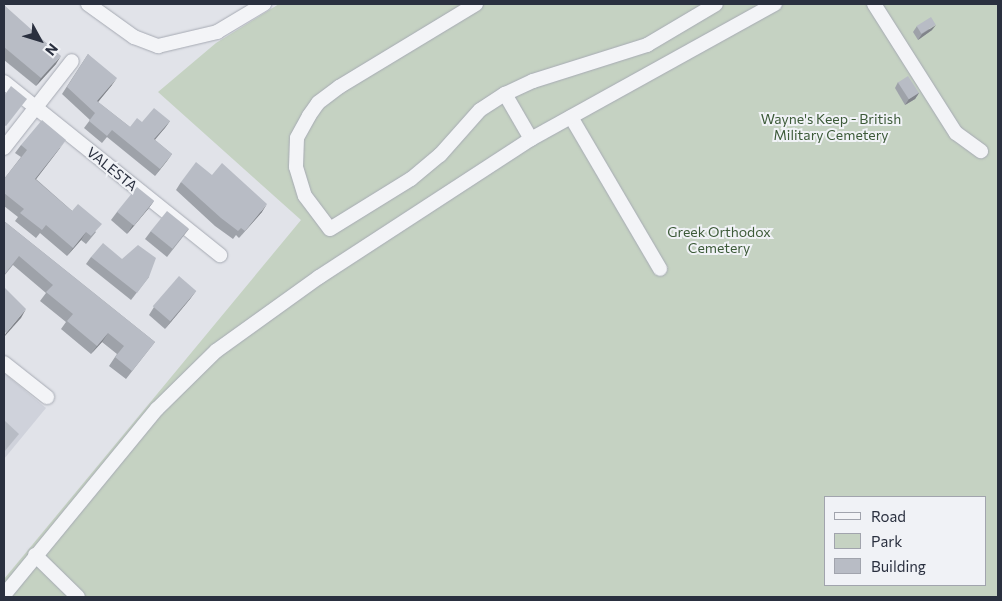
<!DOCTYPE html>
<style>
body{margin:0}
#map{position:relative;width:1002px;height:601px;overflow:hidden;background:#e1e3e9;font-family:Commissioner,sans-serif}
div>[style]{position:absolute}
.built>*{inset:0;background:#cfd2db}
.green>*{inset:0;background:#c5d2c2}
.roads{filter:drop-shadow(0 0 1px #a6aab3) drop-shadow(0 0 1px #a6aab3)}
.minor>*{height:14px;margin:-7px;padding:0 7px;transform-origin:7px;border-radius:7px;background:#f3f4f7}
.wall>*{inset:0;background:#9ea2a9}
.shaded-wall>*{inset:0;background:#81848a}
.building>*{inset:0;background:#b8bcc5;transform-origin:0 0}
span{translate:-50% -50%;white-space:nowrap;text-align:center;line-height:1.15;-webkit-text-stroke:4px #f0f2f6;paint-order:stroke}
.park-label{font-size:14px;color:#3c5a38}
.street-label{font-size:14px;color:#2a303f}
.frame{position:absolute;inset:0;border:5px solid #2a303f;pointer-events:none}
.legend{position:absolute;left:824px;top:496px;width:162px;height:90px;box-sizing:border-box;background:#f0f2f6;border:1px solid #a1a4ad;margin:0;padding:6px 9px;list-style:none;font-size:15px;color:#2a303f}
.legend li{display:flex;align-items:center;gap:10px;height:25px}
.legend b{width:25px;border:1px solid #a1a4ad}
.north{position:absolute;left:15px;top:15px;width:50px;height:50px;-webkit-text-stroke:4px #f0f2f6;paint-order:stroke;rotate:129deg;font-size:14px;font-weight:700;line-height:20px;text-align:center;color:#2a303f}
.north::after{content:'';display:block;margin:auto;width:18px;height:22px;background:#2a303f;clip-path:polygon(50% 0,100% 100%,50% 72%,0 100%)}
</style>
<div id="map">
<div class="built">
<div style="clip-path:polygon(4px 373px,46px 408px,4px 459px)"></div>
</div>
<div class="green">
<div style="clip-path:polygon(evenodd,279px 4px,998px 4px,998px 597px,7px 597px,4px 579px,301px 220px,158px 92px,216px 43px,279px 4px,826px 497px,986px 497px,986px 585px,826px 585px,826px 497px)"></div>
</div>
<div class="roads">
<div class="minor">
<div style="left:88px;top:4px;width:57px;rotate:35.7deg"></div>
<div style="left:134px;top:37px;width:26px;rotate:21deg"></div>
<div style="left:158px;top:46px;width:61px;rotate:-13.3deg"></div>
<div style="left:217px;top:32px;width:55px;rotate:-30.8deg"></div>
<div style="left:476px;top:4px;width:160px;rotate:148.8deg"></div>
<div style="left:339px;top:87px;width:26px;rotate:143deg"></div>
<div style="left:318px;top:103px;width:16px;rotate:125deg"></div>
<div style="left:309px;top:116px;width:25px;rotate:119deg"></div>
<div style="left:297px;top:138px;width:29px;rotate:92deg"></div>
<div style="left:296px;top:167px;width:30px;rotate:73deg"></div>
<div style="left:305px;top:196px;width:41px;rotate:52.9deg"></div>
<div style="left:330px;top:229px;width:95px;rotate:-31.7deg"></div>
<div style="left:411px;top:179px;width:38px;rotate:-40deg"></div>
<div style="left:440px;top:155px;width:60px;rotate:-48.4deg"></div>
<div style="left:480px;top:110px;width:30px;rotate:-33deg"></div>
<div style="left:505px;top:94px;width:31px;rotate:-25deg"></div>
<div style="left:533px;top:81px;width:120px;rotate:-17.5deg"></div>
<div style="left:647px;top:45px;width:80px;rotate:-30.7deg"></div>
<div style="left:874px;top:4px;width:153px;rotate:57.6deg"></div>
<div style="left:956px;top:133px;width:31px;rotate:36deg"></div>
<div style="left:4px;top:82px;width:277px;rotate:38.7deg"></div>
<div style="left:505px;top:94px;width:52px;rotate:60deg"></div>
<div style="left:571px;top:117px;width:176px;rotate:59.6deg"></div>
<div style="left:4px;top:148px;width:110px;rotate:-52deg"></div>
<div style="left:4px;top:363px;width:55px;rotate:38.3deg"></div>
<div style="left:35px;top:555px;width:60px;rotate:44.3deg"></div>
<div style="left:4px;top:595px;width:241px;rotate:-50.6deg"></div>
<div style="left:157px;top:409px;width:83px;rotate:-44.5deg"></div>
<div style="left:216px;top:351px;width:127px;rotate:-35.7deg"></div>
<div style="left:319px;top:277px;width:253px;rotate:-33.1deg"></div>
<div style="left:531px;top:139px;width:279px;rotate:-29deg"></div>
</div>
</div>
<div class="wall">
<div style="clip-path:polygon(4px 5px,56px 64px,36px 86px,4px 60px)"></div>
<div style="clip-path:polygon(917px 26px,932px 30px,918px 40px,913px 32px)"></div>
<div style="clip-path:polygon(88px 54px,112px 85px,98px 102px,130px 127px,142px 122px,170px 121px,155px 140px,172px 154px,155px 176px,107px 137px,102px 143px,84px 128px,90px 120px,62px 94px)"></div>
<div style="clip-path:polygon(898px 82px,919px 93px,915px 99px,905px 105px,895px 88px)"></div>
<div style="clip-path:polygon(21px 145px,60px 148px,36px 179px,96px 232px,86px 244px,81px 240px,67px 256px,40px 233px,36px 238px,15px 221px,18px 217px,4px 206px,4px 179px,21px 157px,15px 153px)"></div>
<div style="clip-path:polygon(181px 182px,262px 212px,239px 238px,236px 235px,233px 239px,215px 226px,176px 190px)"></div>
<div style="clip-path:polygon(154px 201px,148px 209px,127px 234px,111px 220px,117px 212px)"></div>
<div style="clip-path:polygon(4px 220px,4px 221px,155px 342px,126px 379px,109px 366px,117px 354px,102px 342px,91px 354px,61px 329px,66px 322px,40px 301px,46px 293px,13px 265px,4px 276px)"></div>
<div style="clip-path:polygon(189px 229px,167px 257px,145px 239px,151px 231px)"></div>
<div style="clip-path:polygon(91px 257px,122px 259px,149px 277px,131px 300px,86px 264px)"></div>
<div style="clip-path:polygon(196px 291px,190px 299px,165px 329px,149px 315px,154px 307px)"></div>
</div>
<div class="shaded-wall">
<div style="clip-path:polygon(936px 25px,932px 30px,918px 40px,922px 34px)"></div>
<div style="clip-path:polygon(61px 56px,56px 64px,36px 86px,41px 78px)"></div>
<div style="clip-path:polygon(117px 78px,112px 85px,93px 108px,97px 101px)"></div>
<div style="clip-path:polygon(919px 93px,915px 99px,905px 105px,909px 99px)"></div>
<div style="clip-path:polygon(170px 121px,165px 128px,149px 146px,154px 139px)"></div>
<div style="clip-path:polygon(66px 140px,60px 148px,30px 187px,35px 179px)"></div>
<div style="clip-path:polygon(172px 154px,167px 161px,155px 176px,160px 169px)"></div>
<div style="clip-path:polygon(154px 201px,148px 209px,127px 234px,133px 225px)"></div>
<div style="clip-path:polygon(267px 204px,262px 212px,239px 238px,245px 231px)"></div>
<div style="clip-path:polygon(86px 232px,81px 240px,67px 256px,73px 248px)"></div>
<div style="clip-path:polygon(196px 291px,190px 299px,165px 329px,171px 321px)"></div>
<div style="clip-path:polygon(26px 309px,21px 318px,4px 337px,6px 333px)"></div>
<div style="clip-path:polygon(108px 333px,102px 342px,91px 354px,97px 346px)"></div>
</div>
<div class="building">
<div style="clip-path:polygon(4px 5px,61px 56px,41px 78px,4px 47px)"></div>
<div style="left:931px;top:17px;width:9px;height:17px;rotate:58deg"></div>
<div style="clip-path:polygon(88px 54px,117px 78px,97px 101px,130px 127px,137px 118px,142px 122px,154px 108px,170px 121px,154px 139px,172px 154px,160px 169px,112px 130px,107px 136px,89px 121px,95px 113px,67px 87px)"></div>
<div style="left:908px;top:76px;width:20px;height:12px;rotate:57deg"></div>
<div style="clip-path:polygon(11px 86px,27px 99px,6px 126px,4px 125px,4px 96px)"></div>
<div style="clip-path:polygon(42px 120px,66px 140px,35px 179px,72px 211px,78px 204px,102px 224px,91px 236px,86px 232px,73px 248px,46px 225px,42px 230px,20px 213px,24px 209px,4px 193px,4px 179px,27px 150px,21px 145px)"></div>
<div style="clip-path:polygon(196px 162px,212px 175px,222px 163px,267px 204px,245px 231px,241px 228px,238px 231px,221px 218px,181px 182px)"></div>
<div style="left:137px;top:187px;width:22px;height:32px;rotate:39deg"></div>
<div style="left:167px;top:211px;width:28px;height:26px;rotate:39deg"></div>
<div style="clip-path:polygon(4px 220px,4px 221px,155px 342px,132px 371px,115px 357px,124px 346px,108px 333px,97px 346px,67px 321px,73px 314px,46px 292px,53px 285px,19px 256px,4px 275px)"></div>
<div style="clip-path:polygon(103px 243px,122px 259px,138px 245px,156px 258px,149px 277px,137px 293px,91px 257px)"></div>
<div style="left:179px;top:276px;width:23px;height:40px;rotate:41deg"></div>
<div style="clip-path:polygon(4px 287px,26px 309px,6px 333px,4px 331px)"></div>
<div style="clip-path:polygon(4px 420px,19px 434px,4px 452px)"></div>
</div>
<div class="park-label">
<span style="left:831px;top:127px">Wayne's Keep - British<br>Military Cemetery</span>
<span style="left:719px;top:240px">Greek Orthodox<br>Cemetery</span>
</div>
<div class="street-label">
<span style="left:112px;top:169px;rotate:39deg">VALESTA</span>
</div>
<div class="frame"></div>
<ul class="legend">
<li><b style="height:6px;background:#f3f4f7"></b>Road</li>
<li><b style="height:14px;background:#c5d2c2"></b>Park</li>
<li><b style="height:14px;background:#b8bcc5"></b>Building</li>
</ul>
<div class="north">N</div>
</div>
